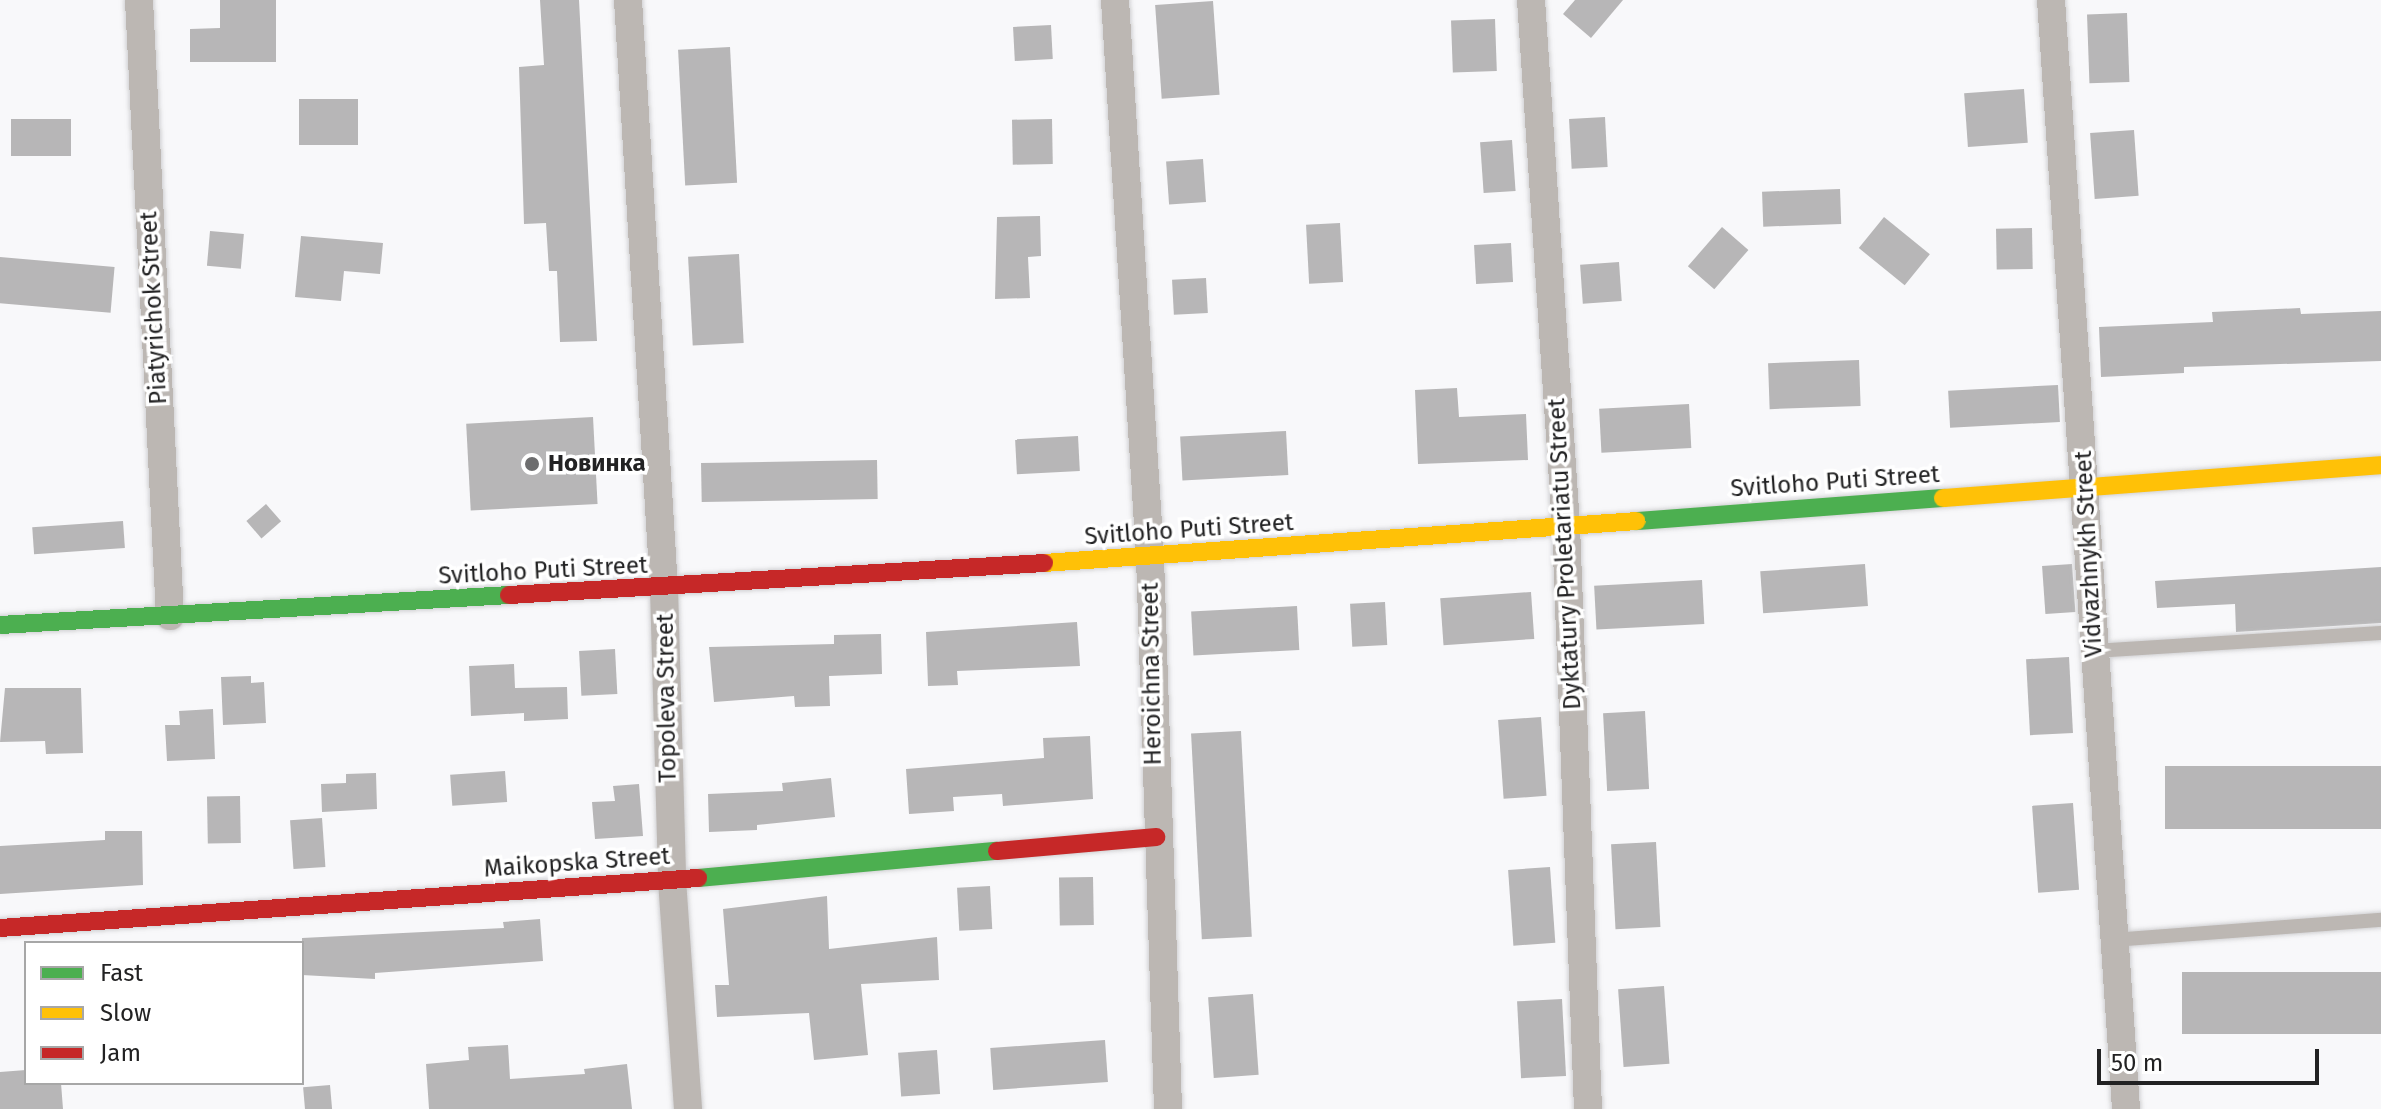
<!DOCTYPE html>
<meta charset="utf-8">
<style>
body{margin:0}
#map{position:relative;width:2381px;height:1109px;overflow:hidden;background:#f8f8fa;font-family:"Fira Sans",sans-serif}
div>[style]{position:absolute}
.building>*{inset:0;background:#b7b6b7;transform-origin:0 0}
.roads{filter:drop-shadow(0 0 2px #d1d1d3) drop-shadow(0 0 2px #d1d1d3)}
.lane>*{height:14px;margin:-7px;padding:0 7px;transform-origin:7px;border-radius:7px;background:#bcb7b3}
.street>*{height:28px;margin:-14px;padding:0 14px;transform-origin:14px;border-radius:14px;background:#bcb7b3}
.fast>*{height:18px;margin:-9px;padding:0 9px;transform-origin:9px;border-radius:9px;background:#4caf50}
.slow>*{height:18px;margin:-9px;padding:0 9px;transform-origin:9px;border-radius:9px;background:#ffc107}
.jam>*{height:18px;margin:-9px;padding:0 9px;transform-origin:9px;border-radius:9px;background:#c62828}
.dots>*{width:22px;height:22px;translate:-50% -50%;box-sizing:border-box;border:4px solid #fff;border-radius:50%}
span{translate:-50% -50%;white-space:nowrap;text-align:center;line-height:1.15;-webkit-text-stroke:7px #fff;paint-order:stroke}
.street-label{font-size:24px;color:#222223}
.poi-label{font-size:24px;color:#222223;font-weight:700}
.left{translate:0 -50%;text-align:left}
.legend{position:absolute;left:24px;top:941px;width:280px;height:144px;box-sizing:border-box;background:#fff;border:2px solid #a7a7a7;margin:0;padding:10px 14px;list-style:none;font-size:24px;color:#222223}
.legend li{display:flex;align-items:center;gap:16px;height:40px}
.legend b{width:40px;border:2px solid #a7a7a7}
.scale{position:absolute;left:2097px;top:1049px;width:222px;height:36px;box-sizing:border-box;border:4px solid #222223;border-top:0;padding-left:10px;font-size:24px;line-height:28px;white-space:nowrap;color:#222223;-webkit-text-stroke:6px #fff;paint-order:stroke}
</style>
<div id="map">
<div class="building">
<div style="clip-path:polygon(220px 0,276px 0,276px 62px,190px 62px,190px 29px,220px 28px)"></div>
<div style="clip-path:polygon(540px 0,579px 0,597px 341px,560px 342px,557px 271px,549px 271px,546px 223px,524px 224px,519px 67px,544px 65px)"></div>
<div style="clip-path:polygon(1575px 0,1623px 0,1591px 38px,1563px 14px)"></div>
<div style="left:1213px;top:1px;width:94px;height:58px;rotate:86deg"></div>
<div style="left:2127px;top:13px;width:69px;height:40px;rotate:88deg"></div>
<div style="left:1495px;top:19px;width:52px;height:44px;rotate:88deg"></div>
<div style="left:1051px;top:25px;width:34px;height:38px;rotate:87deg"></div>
<div style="left:730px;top:47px;width:136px;height:52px;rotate:87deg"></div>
<div style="left:2024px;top:89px;width:54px;height:60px;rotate:86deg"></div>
<div style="left:299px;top:99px;width:59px;height:46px"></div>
<div style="left:1605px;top:117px;width:50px;height:36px;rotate:87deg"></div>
<div style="left:11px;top:119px;width:60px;height:37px"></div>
<div style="left:1052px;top:119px;width:45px;height:40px;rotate:89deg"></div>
<div style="left:2134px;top:130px;width:66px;height:44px;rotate:86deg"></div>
<div style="left:1512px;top:140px;width:51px;height:32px;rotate:86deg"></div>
<div style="left:1203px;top:159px;width:43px;height:37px;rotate:86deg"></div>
<div style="left:1840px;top:189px;width:35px;height:78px;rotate:88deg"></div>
<div style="clip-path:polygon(1040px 216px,1041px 256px,1028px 257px,1030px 298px,995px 299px,997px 217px)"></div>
<div style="left:1884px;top:217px;width:59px;height:40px;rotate:39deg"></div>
<div style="left:1340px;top:223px;width:59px;height:34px;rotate:87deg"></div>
<div style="left:1722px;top:227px;width:35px;height:52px;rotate:41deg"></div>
<div style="left:2032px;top:228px;width:41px;height:36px;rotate:89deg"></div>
<div style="left:210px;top:231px;width:34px;height:35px;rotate:5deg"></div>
<div style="clip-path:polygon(301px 236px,383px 243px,380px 274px,344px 271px,341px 301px,295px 297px)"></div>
<div style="left:1511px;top:243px;width:39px;height:37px;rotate:87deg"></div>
<div style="left:739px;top:254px;width:89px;height:51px;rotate:87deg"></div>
<div style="left:0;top:257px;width:115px;height:46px;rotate:5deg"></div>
<div style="left:1619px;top:262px;width:39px;height:39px;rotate:86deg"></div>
<div style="left:1206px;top:278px;width:35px;height:34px;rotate:87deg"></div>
<div style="clip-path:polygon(2300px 308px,2301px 314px,2381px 311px,2381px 361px,2184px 367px,2184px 373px,2101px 377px,2099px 327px,2213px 322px,2212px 312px)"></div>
<div style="left:1859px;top:360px;width:46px;height:91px;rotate:88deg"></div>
<div style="left:2058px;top:385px;width:37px;height:110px;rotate:87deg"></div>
<div style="clip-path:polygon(1457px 388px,1459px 417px,1526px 414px,1528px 460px,1418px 464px,1415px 390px)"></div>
<div style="left:1689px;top:404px;width:44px;height:90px;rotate:87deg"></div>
<div style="left:593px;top:417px;width:87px;height:127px;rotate:87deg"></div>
<div style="left:1286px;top:431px;width:44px;height:106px;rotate:87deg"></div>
<div style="left:1078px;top:436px;width:35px;height:63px;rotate:87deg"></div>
<div style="left:877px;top:460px;width:39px;height:176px;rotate:89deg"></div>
<div style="left:266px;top:504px;width:23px;height:26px;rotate:49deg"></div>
<div style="left:123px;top:521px;width:27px;height:91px;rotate:86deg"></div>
<div style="left:1865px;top:564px;width:42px;height:105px;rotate:86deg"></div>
<div style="left:2072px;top:564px;width:48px;height:30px;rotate:86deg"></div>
<div style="clip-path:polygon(2381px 567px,2381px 623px,2236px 632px,2235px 604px,2157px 608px,2155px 581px)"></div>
<div style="left:1702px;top:580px;width:44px;height:108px;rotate:87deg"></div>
<div style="left:1531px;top:592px;width:47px;height:91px;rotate:86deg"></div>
<div style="left:1385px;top:602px;width:43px;height:35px;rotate:87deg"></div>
<div style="left:1297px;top:606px;width:44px;height:106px;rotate:87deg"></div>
<div style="clip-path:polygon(1077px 622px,1080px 666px,957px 671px,958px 685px,928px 686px,926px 632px)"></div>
<div style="clip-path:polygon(881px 634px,882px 674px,829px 676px,830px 706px,795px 707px,794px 696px,714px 702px,709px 647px,834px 644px,834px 635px)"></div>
<div style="left:615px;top:649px;width:45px;height:36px;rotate:87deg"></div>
<div style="left:2069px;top:657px;width:76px;height:43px;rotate:87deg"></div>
<div style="clip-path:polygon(514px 664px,515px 688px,567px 687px,568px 719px,524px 721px,524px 713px,471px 716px,469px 666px)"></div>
<div style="clip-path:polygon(251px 676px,251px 683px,264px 682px,266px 723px,223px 725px,221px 677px)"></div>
<div style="clip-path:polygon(5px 688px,81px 688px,83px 753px,46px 754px,45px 741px,0 742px)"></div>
<div style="clip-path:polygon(213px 709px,215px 759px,167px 761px,165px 725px,180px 725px,179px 711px)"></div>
<div style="left:1645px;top:711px;width:78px;height:42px;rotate:87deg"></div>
<div style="left:1541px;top:717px;width:79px;height:43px;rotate:86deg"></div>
<div style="left:1241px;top:731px;width:206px;height:50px;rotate:87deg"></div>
<div style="clip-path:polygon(1090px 736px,1093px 799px,1003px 806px,1002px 794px,953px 797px,954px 811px,909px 814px,906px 769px,1044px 758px,1043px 738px)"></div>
<div style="left:2381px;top:766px;width:63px;height:216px;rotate:90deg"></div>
<div style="left:505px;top:771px;width:31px;height:55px;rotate:86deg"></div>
<div style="clip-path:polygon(376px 773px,377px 809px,322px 812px,321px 784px,346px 783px,346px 774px)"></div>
<div style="clip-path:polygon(831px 778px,835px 817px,757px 825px,757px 830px,709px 832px,708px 794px,783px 791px,782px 783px)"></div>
<div style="clip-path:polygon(639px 784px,643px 836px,595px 839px,592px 802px,615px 801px,613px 786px)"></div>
<div style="left:240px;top:796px;width:47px;height:33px;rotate:89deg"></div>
<div style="left:2073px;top:803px;width:87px;height:41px;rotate:86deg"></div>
<div style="left:322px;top:818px;width:49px;height:32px;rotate:86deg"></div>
<div style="clip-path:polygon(105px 831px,142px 831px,143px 885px,0 894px,0 846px,105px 840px)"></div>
<div style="left:1656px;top:842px;width:85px;height:45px;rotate:87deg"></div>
<div style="left:1550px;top:867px;width:76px;height:42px;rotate:86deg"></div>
<div style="left:1093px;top:877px;width:48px;height:34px;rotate:89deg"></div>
<div style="left:990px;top:886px;width:43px;height:33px;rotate:87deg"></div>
<div style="clip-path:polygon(827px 896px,829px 949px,937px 937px,939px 980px,861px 984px,868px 1055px,814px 1060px,809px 1013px,717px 1017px,715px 985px,729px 985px,723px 909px)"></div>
<div style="clip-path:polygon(540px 919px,543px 961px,375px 973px,375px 979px,302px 975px,302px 938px,504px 928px,503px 922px)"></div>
<div style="left:2381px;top:972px;width:62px;height:199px;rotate:90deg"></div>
<div style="left:1664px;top:986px;width:78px;height:46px;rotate:86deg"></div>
<div style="left:1253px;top:994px;width:81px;height:45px;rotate:86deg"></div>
<div style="left:1562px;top:999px;width:77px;height:45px;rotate:87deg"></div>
<div style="left:1105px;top:1040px;width:42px;height:115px;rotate:86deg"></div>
<div style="clip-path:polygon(508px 1045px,510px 1079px,585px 1074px,584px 1069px,627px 1064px,632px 1109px,429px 1109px,426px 1064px,469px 1060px,468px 1047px)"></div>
<div style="left:937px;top:1050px;width:44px;height:39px;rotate:86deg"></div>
<div style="clip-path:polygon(26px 1070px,26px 1083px,61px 1083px,63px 1109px,0 1109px,0 1072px)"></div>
<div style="left:330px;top:1085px;width:24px;height:27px;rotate:85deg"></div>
</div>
<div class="roads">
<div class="lane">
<div style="left:2093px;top:651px;width:289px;rotate:-3.6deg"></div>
<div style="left:2113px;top:940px;width:269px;rotate:-4.3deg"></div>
</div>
<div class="street">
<div style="left:139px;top:0;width:617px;rotate:87.12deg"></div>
<div style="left:628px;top:0;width:589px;rotate:86.5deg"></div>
<div style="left:664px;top:588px;width:292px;rotate:88.4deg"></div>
<div style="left:672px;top:880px;width:230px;rotate:86deg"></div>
<div style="left:1115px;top:0;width:558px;rotate:86.4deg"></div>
<div style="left:1150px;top:557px;width:552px;rotate:88.13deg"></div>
<div style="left:1531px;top:0;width:527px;rotate:86.19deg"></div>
<div style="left:1566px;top:526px;width:583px;rotate:87.84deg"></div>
<div style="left:2051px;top:0;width:1112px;rotate:86.13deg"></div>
</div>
<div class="fast">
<div style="left:1637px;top:521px;width:307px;rotate:-4.3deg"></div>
<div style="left:0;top:625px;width:510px;rotate:-3.37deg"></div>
<div style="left:698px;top:878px;width:300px;rotate:-5.2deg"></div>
</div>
<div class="slow">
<div style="left:1943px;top:498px;width:439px;rotate:-4.3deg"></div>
<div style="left:1044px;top:563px;width:594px;rotate:-4.05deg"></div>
</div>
<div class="jam">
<div style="left:509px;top:595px;width:536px;rotate:-3.42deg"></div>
<div style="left:997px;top:851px;width:160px;rotate:-5deg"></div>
<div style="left:0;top:928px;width:700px;rotate:-4.1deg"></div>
</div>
</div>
<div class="dots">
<div style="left:532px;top:464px;background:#6d6d6e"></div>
</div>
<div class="street-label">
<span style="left:154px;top:308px;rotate:-93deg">Piatyrichok Street</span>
<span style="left:1835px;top:482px;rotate:-4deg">Svitloho Puti Street</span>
<span style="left:1189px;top:530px;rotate:-4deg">Svitloho Puti Street</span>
<span style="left:1565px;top:554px;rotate:-93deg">Dyktatury Proletariatu Street</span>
<span style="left:2089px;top:554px;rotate:-93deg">Vidvazhnykh Street</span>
<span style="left:543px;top:571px;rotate:-3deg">Svitloho Puti Street</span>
<span style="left:1152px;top:674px;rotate:-91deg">Heroichna Street</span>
<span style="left:667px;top:698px;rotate:-91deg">Topoleva Street</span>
<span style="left:577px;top:863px;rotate:-4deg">Maikopska Street</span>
</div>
<div class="poi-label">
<span class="left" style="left:548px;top:464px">Новинка</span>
</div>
<ul class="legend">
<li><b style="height:10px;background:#4caf50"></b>Fast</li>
<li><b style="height:10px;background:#ffc107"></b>Slow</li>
<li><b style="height:10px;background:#c62828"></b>Jam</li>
</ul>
<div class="scale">50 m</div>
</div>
